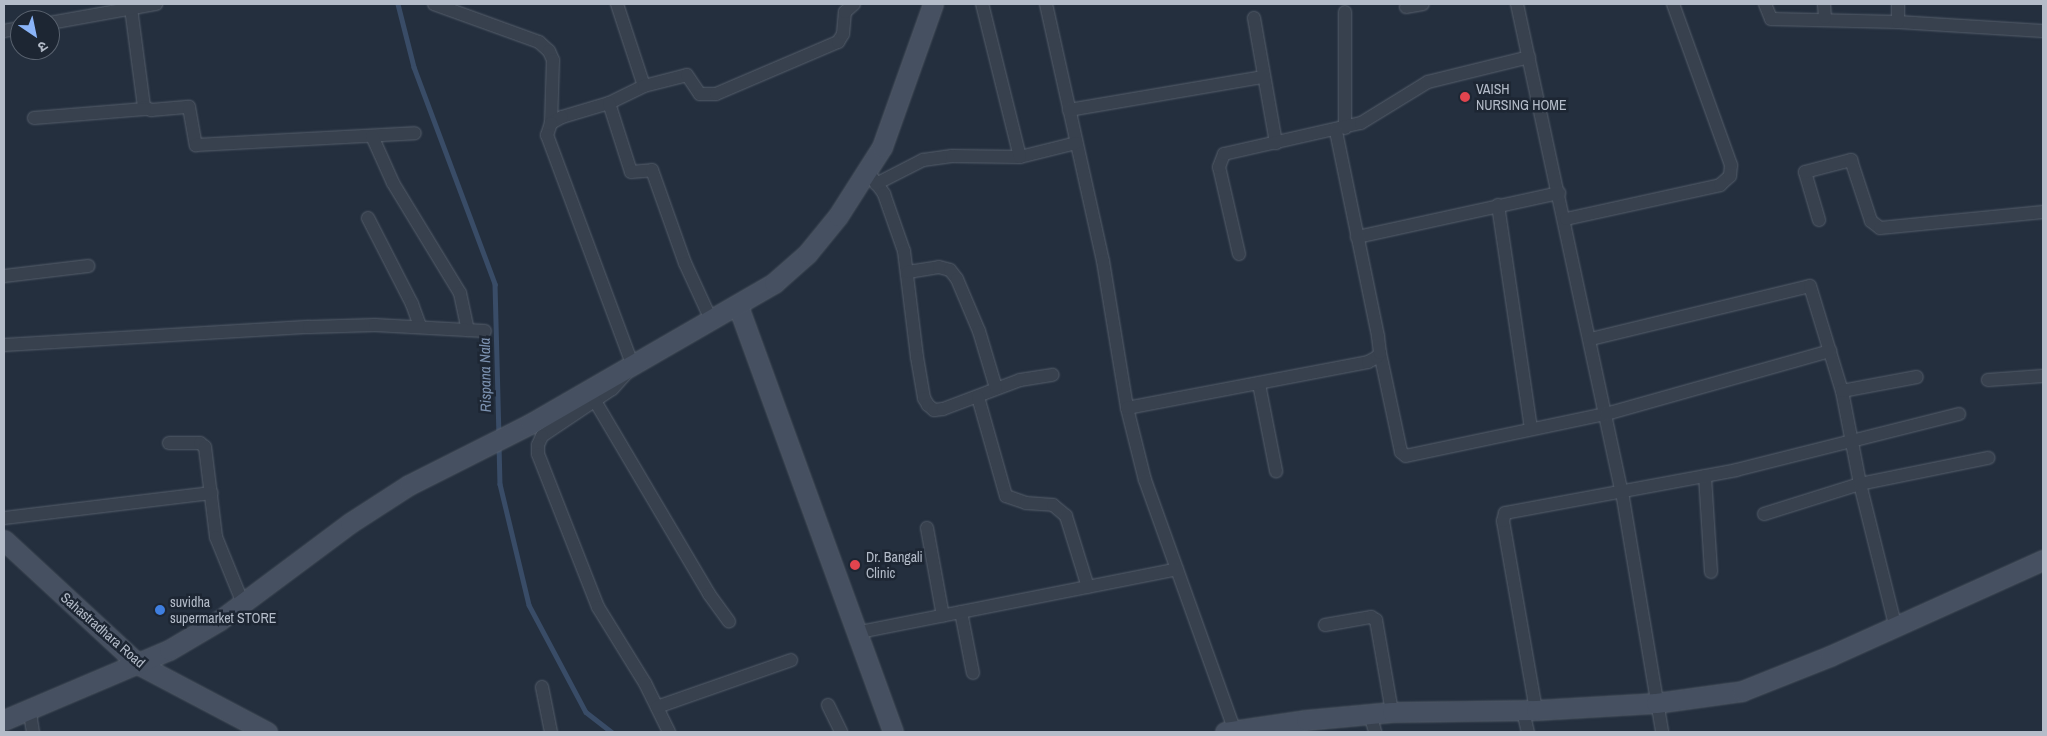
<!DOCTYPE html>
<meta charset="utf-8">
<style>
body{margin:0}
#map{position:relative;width:2047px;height:736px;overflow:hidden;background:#242f3e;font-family:"Archivo Narrow","Noto Sans Devanagari",sans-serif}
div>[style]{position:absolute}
.stream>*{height:4.5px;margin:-2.25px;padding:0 2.25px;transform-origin:2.25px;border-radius:2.25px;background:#394c67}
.roads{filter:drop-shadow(0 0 1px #565f6c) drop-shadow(0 0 1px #565f6c)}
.street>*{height:12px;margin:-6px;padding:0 6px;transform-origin:6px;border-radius:6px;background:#38414e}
.secondary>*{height:19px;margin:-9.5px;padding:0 9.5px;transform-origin:9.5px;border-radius:9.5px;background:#465061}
.dots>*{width:14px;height:14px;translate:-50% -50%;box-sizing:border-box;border:2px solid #1d2633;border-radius:50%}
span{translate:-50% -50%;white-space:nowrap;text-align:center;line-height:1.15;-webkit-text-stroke:5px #1d2633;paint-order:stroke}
.poi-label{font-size:14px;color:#b4bcc9}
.left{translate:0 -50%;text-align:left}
.street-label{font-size:14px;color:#b4bcc9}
.water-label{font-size:15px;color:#7c92b1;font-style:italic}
.frame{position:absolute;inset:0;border:5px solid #b4bcc9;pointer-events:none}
.north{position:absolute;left:10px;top:10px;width:50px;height:50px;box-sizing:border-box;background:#1d2633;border:1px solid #59626f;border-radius:50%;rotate:146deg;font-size:14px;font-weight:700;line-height:20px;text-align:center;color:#b4bcc9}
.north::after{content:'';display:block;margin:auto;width:18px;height:22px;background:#8ab4f8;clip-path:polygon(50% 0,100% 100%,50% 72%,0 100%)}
</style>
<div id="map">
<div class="stream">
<div style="left:398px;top:4px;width:65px;rotate:75.7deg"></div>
<div style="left:414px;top:67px;width:232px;rotate:69.5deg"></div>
<div style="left:495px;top:284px;width:150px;rotate:88.5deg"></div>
<div style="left:499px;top:444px;width:40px;rotate:88.6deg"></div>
<div style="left:500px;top:484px;width:124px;rotate:76.5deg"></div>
<div style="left:529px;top:605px;width:121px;rotate:62deg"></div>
<div style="left:586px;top:712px;width:33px;rotate:38deg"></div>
</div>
<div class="roads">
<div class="street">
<div style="left:434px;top:4px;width:112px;rotate:19.9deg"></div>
<div style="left:539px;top:42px;width:13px;rotate:42deg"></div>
<div style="left:549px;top:51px;width:10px;rotate:66deg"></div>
<div style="left:553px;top:60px;width:63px;rotate:91.8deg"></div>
<div style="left:617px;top:4px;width:86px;rotate:71.8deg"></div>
<div style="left:644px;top:86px;width:39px;rotate:154deg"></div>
<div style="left:609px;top:103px;width:49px;rotate:163.4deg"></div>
<div style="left:562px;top:117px;width:13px;rotate:151deg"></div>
<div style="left:551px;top:123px;width:13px;rotate:108deg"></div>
<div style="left:547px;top:135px;width:246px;rotate:69.6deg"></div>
<div style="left:633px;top:366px;width:31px;rotate:132deg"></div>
<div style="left:612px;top:389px;width:84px;rotate:146.1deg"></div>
<div style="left:542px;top:436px;width:10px;rotate:114deg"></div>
<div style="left:538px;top:445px;width:9px;rotate:90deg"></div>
<div style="left:538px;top:454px;width:164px;rotate:68.6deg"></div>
<div style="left:598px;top:607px;width:89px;rotate:58.3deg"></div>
<div style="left:645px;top:683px;width:55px;rotate:63.9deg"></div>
<div style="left:1046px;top:4px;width:263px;rotate:77.5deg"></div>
<div style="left:1103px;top:261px;width:149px;rotate:80.7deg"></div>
<div style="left:1127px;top:408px;width:74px;rotate:76deg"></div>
<div style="left:1145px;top:480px;width:268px;rotate:70.3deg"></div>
<div style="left:1517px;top:4px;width:499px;rotate:77.9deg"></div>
<div style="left:1622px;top:492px;width:243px;rotate:80.5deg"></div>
<div style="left:1765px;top:4px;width:16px;rotate:68deg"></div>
<div style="left:1771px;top:19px;width:127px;rotate:1.4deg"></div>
<div style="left:1898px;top:22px;width:145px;rotate:3.6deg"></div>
<div style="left:1824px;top:4px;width:14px;rotate:86deg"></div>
<div style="left:1406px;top:7px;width:17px;rotate:-10deg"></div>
<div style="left:131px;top:8px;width:100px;rotate:82.5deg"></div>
<div style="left:144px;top:107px;width:8px;rotate:23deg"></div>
<div style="left:151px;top:110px;width:38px;rotate:-5deg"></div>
<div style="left:189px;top:107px;width:39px;rotate:80deg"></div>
<div style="left:196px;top:145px;width:219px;rotate:-3.1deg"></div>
<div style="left:1254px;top:18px;width:127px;rotate:80deg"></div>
<div style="left:1898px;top:22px;width:18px;rotate:-90deg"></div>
<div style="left:50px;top:23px;width:108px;rotate:-10.2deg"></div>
<div style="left:4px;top:31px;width:16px;rotate:-11deg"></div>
<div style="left:644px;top:86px;width:44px;rotate:-14.3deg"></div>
<div style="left:687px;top:75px;width:23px;rotate:56deg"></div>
<div style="left:700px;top:94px;width:16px"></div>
<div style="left:716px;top:94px;width:133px;rotate:-23.1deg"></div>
<div style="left:838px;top:42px;width:9px;rotate:-58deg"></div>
<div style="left:843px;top:34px;width:22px;rotate:-85deg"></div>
<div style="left:845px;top:12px;width:12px;rotate:-42deg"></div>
<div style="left:609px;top:103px;width:72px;rotate:72.3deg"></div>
<div style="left:631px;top:172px;width:21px;rotate:-5deg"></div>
<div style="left:652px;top:170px;width:99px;rotate:70.5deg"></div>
<div style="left:685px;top:263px;width:65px;rotate:65.4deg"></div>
<div style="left:1069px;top:110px;width:197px;rotate:-9.7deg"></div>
<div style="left:34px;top:118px;width:111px;rotate:-4.6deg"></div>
<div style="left:1345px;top:128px;width:116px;rotate:-90deg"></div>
<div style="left:372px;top:136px;width:51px;rotate:65.9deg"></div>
<div style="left:393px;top:183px;width:129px;rotate:58.7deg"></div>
<div style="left:460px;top:293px;width:38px;rotate:78deg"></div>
<div style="left:1020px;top:157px;width:58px;rotate:-14deg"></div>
<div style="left:866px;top:169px;width:31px;rotate:54deg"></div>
<div style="left:884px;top:194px;width:60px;rotate:70.7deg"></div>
<div style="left:904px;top:251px;width:107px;rotate:83deg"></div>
<div style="left:917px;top:357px;width:42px;rotate:80.3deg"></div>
<div style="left:924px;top:398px;width:8px;rotate:60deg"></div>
<div style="left:928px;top:405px;width:8px;rotate:40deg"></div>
<div style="left:934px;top:410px;width:9px;rotate:-6deg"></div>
<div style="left:943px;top:409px;width:82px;rotate:-20.6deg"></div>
<div style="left:1020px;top:380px;width:33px;rotate:-9deg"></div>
<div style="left:876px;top:184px;width:53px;rotate:-27.1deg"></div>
<div style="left:923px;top:160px;width:29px;rotate:-8deg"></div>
<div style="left:952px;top:156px;width:68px;rotate:0.8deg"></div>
<div style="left:1020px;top:157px;width:158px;rotate:-103.9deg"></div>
<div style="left:1498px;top:205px;width:225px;rotate:81.6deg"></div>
<div style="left:368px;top:218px;width:97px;rotate:62.9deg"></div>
<div style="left:412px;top:304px;width:23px;rotate:70deg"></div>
<div style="left:1566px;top:219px;width:158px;rotate:-12.4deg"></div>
<div style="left:1720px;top:185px;width:13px;rotate:-42deg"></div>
<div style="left:1730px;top:176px;width:11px;rotate:-85deg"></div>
<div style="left:1731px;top:165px;width:171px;rotate:-109.8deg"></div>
<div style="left:1819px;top:220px;width:50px;rotate:-106.3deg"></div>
<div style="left:1805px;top:172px;width:48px;rotate:-14.6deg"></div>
<div style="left:1851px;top:160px;width:64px;rotate:71.8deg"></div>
<div style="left:1871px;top:221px;width:11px;rotate:38deg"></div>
<div style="left:1880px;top:228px;width:164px;rotate:-5.6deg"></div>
<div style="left:1357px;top:237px;width:207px;rotate:-12.3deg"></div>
<div style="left:1239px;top:254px;width:89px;rotate:-102.9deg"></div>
<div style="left:1219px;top:167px;width:14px;rotate:-69deg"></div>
<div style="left:1224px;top:154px;width:140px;rotate:-12.8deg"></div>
<div style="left:1361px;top:123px;width:79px;rotate:-31.5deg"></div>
<div style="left:1428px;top:82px;width:104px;rotate:-13.9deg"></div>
<div style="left:908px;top:272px;width:31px;rotate:-9deg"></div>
<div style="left:939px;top:267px;width:11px;rotate:15deg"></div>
<div style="left:950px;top:270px;width:11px;rotate:52deg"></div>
<div style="left:957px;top:279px;width:56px;rotate:67.1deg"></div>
<div style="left:979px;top:331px;width:59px;rotate:73.4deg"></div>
<div style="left:4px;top:276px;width:85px;rotate:-6.8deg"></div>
<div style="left:1591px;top:339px;width:225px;rotate:-13.6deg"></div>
<div style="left:1810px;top:286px;width:110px;rotate:73.1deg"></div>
<div style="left:1842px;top:391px;width:95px;rotate:79deg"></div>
<div style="left:1860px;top:484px;width:144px;rotate:76deg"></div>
<div style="left:4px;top:345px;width:306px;rotate:-3.4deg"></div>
<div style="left:309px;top:327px;width:66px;rotate:-1.7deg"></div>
<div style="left:375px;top:325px;width:110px;rotate:3.1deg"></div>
<div style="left:1380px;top:353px;width:101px;rotate:78deg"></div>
<div style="left:1401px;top:452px;width:6px;rotate:39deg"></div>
<div style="left:1406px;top:456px;width:204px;rotate:-11.9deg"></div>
<div style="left:1606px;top:414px;width:233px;rotate:-15.7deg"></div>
<div style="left:1988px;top:380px;width:55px;rotate:-4.2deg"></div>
<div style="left:1259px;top:384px;width:89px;rotate:78.9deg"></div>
<div style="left:1842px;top:391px;width:76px;rotate:-10.6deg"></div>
<div style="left:978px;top:397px;width:103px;rotate:74.2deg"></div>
<div style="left:1006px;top:496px;width:21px;rotate:19deg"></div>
<div style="left:1026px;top:503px;width:27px;rotate:4deg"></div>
<div style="left:1053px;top:505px;width:17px;rotate:40deg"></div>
<div style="left:1066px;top:516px;width:74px;rotate:72.8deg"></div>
<div style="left:595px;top:401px;width:224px;rotate:59.4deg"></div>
<div style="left:709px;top:594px;width:34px;rotate:54deg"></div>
<div style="left:1127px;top:408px;width:245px;rotate:-10.8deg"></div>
<div style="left:1368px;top:362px;width:10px;rotate:-29deg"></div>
<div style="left:1377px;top:357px;width:5px;rotate:-53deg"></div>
<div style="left:1380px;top:353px;width:17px;rotate:-97deg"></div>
<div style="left:1378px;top:336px;width:209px;rotate:-101.6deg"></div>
<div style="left:169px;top:443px;width:31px"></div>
<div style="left:200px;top:443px;width:6px;rotate:39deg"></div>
<div style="left:205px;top:447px;width:91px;rotate:83deg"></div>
<div style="left:216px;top:537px;width:69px;rotate:67.9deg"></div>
<div style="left:1705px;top:476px;width:96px;rotate:86.4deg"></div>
<div style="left:1764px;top:514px;width:101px;rotate:-17.4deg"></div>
<div style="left:1860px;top:484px;width:131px;rotate:-11.5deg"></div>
<div style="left:4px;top:518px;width:209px;rotate:-6.9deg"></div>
<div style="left:927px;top:528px;width:89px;rotate:79.7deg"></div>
<div style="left:961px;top:612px;width:62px;rotate:78.9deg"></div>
<div style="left:1325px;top:625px;width:47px;rotate:-9.9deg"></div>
<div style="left:1371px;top:617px;width:6px;rotate:31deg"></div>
<div style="left:1376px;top:620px;width:93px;rotate:80.1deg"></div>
<div style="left:855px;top:633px;width:328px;rotate:-11.2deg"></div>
<div style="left:542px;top:687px;width:46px;rotate:78.7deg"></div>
<div style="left:828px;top:705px;width:30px;rotate:64deg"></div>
<div style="left:29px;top:707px;width:25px;rotate:81deg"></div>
<div style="left:657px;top:707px;width:142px;rotate:-19.3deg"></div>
<div style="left:1536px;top:710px;width:192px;rotate:-99.9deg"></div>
<div style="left:1503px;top:521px;width:8px;rotate:-76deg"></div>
<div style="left:1505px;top:513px;width:235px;rotate:-10.5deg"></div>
<div style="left:1736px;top:470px;width:230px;rotate:-14.1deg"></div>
<div style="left:1523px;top:711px;width:22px;rotate:77deg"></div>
<div style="left:1370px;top:714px;width:19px;rotate:74deg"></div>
</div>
<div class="secondary">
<div style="left:738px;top:306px;width:453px;rotate:70deg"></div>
<div style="left:4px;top:540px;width:183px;rotate:42.8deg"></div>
<div style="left:138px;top:664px;width:146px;rotate:27.8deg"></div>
<div style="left:4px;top:720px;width:179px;rotate:-23deg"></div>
<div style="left:169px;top:650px;width:59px;rotate:-30.5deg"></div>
<div style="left:220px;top:620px;width:162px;rotate:-36.7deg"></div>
<div style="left:350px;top:523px;width:70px;rotate:-32.8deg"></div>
<div style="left:409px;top:485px;width:136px;rotate:-26.8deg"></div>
<div style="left:530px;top:424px;width:282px;rotate:-30deg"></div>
<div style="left:774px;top:283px;width:44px;rotate:-41.3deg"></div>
<div style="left:807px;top:254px;width:49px;rotate:-50.8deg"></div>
<div style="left:838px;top:216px;width:82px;rotate:-57.5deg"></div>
<div style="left:882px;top:147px;width:152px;rotate:-70.4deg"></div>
<div style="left:1225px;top:732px;width:82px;rotate:-8.4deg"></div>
<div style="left:1306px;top:720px;width:86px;rotate:-5.3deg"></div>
<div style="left:1392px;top:712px;width:144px;rotate:-0.8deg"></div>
<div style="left:1536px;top:710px;width:120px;rotate:-3.3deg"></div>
<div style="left:1656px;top:703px;width:87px;rotate:-7.9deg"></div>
<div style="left:1742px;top:691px;width:95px;rotate:-21.7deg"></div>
<div style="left:1830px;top:656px;width:234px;rotate:-24.3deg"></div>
</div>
</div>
<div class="dots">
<div style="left:1465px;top:97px;background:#e0444e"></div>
<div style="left:855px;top:565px;background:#e0444e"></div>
<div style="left:160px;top:610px;background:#3f7fe0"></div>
</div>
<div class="poi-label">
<span class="left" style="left:1476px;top:97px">VAISH<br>NURSING HOME</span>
<span class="left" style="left:866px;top:565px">Dr. Bangali<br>Clinic</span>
<span class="left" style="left:170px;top:610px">suvidha<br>supermarket STORE</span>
</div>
<div class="street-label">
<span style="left:103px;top:630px;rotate:41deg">Sahastradhara Road</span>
</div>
<div class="water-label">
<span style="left:485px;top:375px;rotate:-91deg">Rispana Nala</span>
</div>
<div class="frame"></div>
<div class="north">उ</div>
</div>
